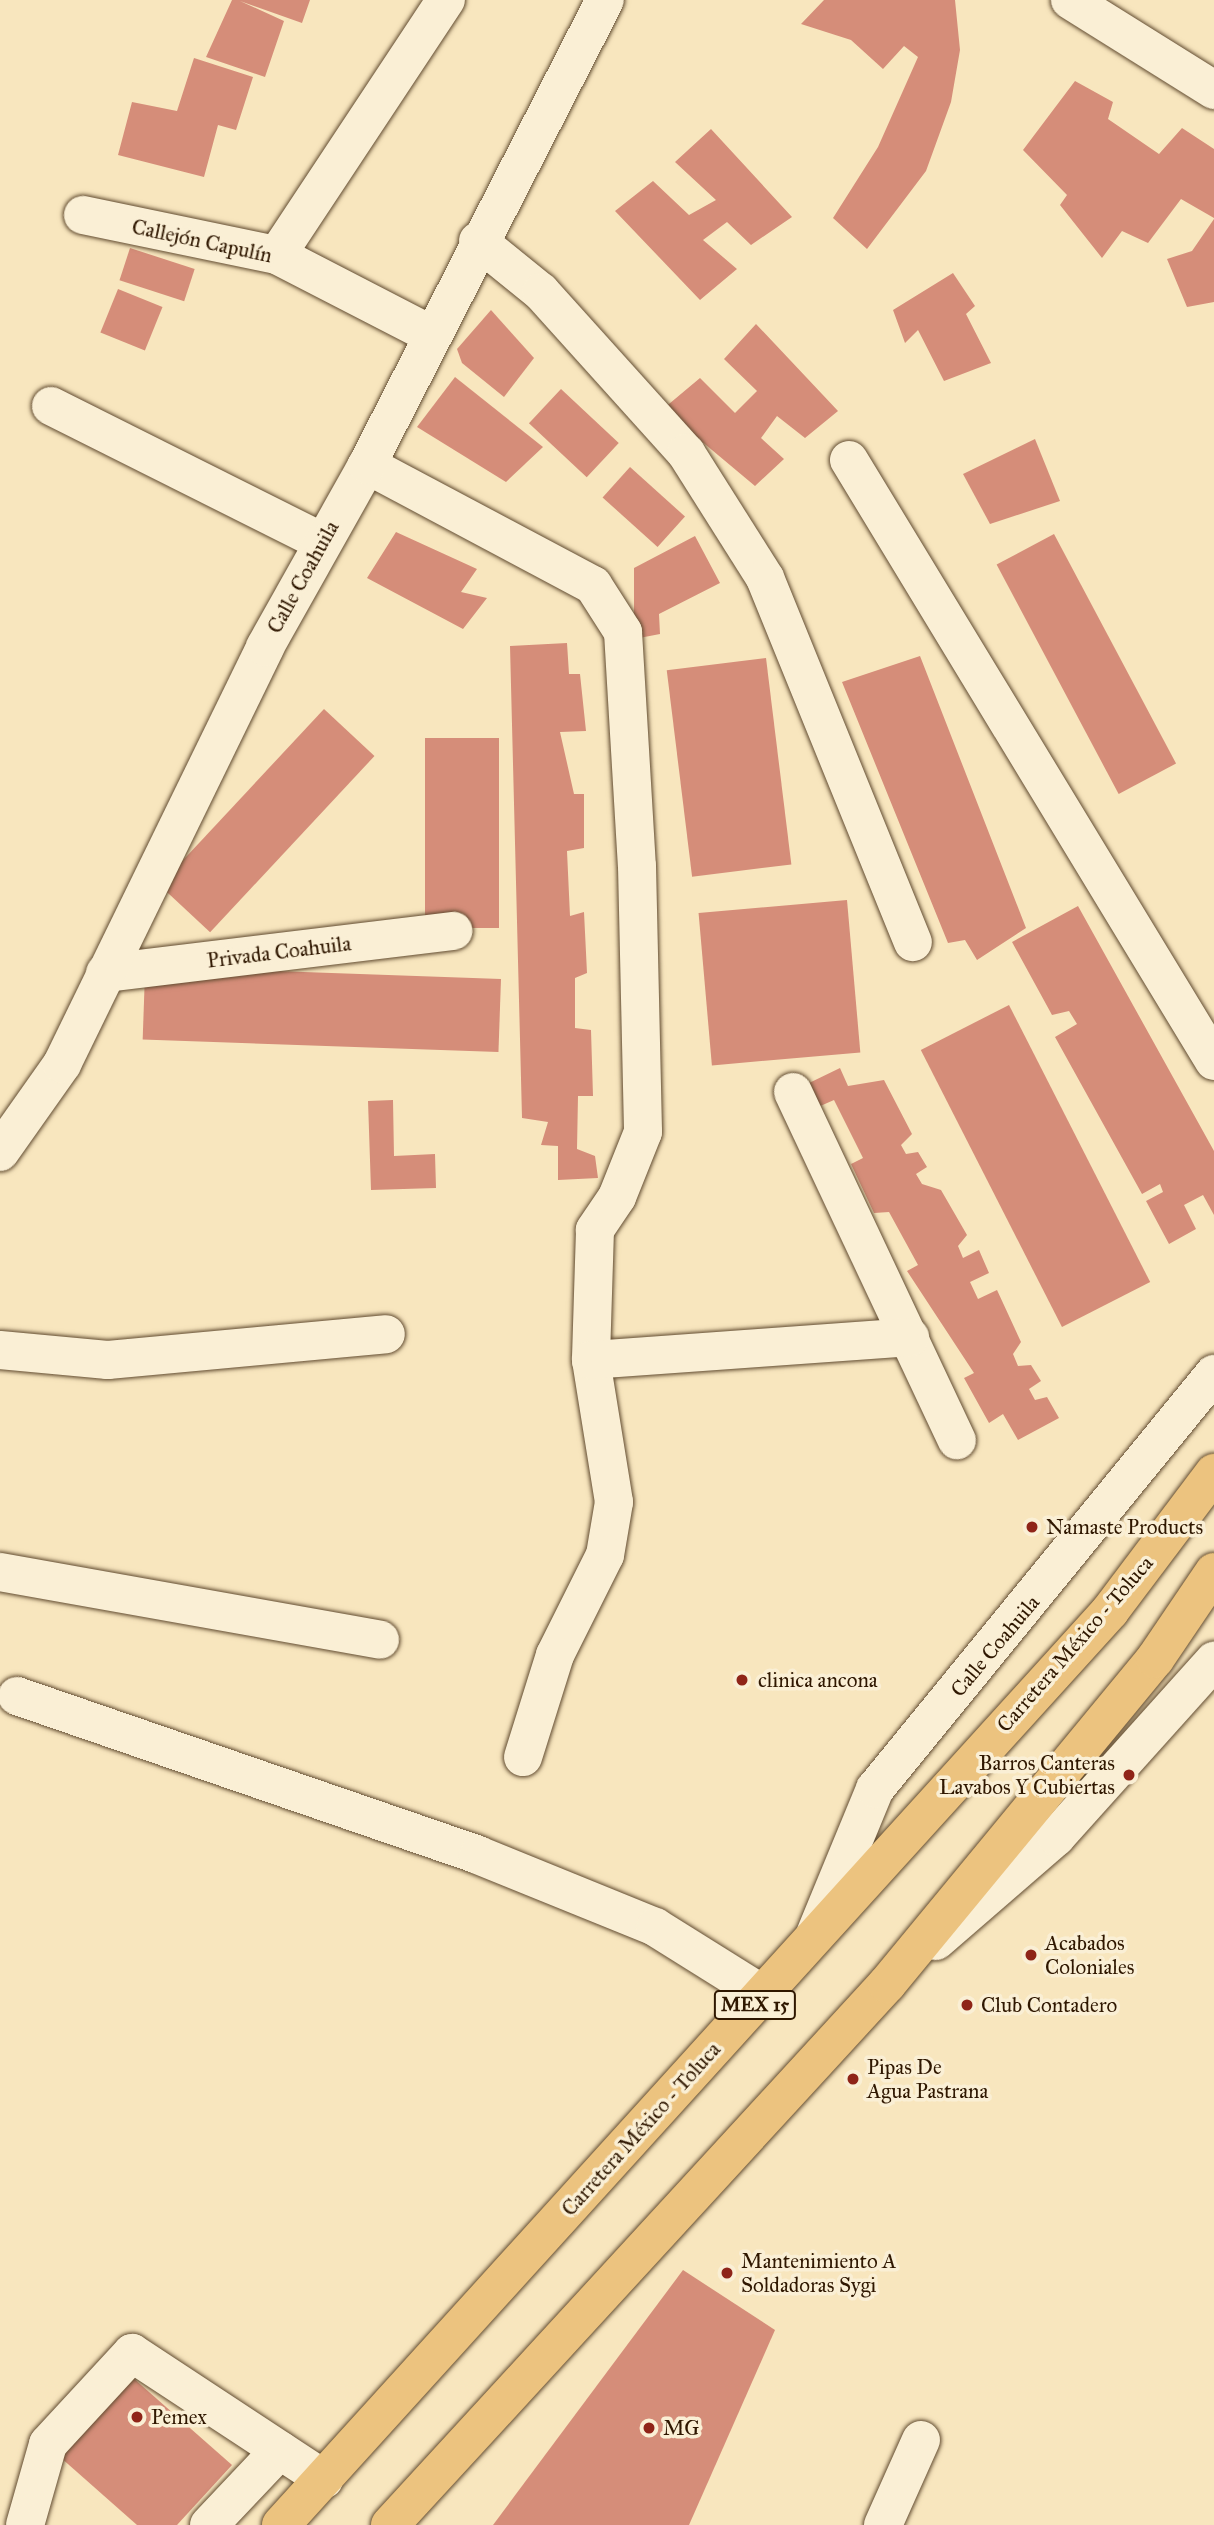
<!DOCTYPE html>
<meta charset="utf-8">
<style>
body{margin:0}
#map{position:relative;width:1214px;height:2525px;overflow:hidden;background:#f8e6be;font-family:"IM FELL Great Primer",serif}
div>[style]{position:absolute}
.building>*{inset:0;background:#d58d79;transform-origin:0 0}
.roads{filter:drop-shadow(0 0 2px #614b30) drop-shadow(0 0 2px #614b30)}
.minor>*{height:38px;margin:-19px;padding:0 19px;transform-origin:19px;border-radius:19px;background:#faefd5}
.major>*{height:38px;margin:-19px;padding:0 19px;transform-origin:19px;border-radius:19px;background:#ecc37f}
.dots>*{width:19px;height:19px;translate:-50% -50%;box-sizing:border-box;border:4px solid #faefd5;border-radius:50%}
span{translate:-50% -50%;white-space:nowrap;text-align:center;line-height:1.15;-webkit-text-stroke:7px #faefd5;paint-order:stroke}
.shield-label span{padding:2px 5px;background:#faefd5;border:2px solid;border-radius:5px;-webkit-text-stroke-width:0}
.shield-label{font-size:19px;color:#2f1700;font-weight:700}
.street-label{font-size:21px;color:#2f1700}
.poi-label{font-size:21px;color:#2f1700}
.left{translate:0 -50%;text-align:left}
.right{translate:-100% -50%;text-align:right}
</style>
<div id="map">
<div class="building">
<div style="clip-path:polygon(232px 0,310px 0,302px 23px,240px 1px,284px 21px,265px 77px,206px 57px)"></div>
<div style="clip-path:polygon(824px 0,955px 0,960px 50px,951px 102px,926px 171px,867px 249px,833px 218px,878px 147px,918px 57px,904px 46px,883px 69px,851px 40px,801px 24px)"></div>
<div style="clip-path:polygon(194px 58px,253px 77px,236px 130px,218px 125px,204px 177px,118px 155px,132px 102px,177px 111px)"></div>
<div style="clip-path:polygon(1075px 81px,1113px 102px,1108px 119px,1159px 154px,1182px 128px,1214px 149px,1214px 218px,1181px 199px,1148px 243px,1122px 231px,1102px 258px,1060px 205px,1067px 195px,1023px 150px)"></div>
<div style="clip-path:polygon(711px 129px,792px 217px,751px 245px,727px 222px,703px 240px,737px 269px,700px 300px,615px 211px,653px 181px,689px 215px,716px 200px,675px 162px)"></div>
<div style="clip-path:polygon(1214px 219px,1214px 302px,1187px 307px,1167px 259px,1192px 251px)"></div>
<div style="left:130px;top:248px;width:68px;height:34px;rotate:18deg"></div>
<div style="clip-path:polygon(953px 273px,975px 306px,966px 314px,991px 363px,944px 381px,918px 330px,905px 343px,893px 310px)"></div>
<div style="left:118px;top:289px;width:48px;height:47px;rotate:22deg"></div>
<div style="clip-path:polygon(491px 310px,534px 358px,504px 397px,462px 363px,457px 349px)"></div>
<div style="clip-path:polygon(756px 324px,838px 411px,805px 438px,777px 416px,761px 438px,784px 459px,755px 486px,663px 409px,700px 378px,735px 413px,757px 391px,724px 359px)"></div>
<div style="clip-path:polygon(455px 377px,543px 447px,506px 482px,417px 427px)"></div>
<div style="left:561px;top:389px;width:79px;height:47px;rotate:43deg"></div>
<div style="clip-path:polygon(1035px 439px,1060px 501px,990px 524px,963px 474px)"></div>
<div style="left:630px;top:467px;width:74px;height:41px;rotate:42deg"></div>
<div style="clip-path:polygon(396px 532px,477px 569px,461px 592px,487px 598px,463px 629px,367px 578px)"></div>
<div style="left:1054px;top:534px;width:260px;height:65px;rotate:62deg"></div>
<div style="clip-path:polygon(695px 536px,720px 583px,659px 614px,660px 634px,634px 639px,634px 568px)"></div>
<div style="clip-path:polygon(567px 643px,569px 674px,580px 674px,586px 731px,560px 732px,574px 794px,584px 794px,584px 848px,567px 851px,570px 916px,584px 912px,587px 973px,575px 978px,575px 1028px,591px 1030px,593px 1096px,578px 1096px,577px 1149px,595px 1156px,598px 1178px,558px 1180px,558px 1146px,541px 1145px,548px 1122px,522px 1118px,510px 646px)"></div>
<div style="clip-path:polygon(920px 656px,1026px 928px,977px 960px,965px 940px,948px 943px,842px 682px)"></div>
<div style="left:766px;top:658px;width:208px;height:100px;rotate:83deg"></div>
<div style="left:324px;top:709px;width:69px;height:241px;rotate:43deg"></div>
<div style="left:499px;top:738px;width:190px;height:74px;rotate:90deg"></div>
<div style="left:847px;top:900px;width:153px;height:149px;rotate:85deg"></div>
<div style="clip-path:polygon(1078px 906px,1214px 1151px,1214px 1215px,1203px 1195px,1184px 1205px,1196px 1229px,1169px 1244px,1146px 1201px,1163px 1192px,1160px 1184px,1142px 1194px,1055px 1037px,1077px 1024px,1069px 1011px,1052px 1015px,1012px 942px)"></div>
<div style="left:501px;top:979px;width:73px;height:356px;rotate:92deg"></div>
<div style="left:1009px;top:1005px;width:311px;height:99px;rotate:63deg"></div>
<div style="clip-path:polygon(840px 1068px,848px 1086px,884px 1080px,912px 1134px,901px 1145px,906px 1154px,918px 1152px,927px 1167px,916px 1174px,922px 1184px,941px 1190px,967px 1235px,958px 1246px,963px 1258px,979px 1250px,989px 1273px,970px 1282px,978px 1299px,997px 1290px,1021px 1342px,1013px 1354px,1018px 1366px,1031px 1365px,1041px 1381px,1029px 1389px,1035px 1400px,1047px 1397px,1059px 1418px,1018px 1440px,1003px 1414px,989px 1423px,964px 1378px,974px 1373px,907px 1271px,918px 1265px,889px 1212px,874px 1213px,851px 1164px,863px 1158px,834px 1100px,818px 1107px,807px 1084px)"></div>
<div style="clip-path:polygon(393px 1100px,394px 1156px,435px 1154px,436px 1188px,371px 1190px,368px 1101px)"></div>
<div style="clip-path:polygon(683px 2270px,775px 2330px,689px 2525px,493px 2525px)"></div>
<div style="clip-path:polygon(132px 2377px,232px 2465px,177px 2525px,137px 2525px,60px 2457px)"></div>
</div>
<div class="roads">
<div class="minor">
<div style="left:1070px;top:0;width:170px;rotate:32deg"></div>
<div style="left:83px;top:215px;width:198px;rotate:11.7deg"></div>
<div style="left:277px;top:255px;width:172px;rotate:27.3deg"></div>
<div style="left:478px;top:241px;width:81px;rotate:39deg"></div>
<div style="left:541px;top:292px;width:217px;rotate:48deg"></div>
<div style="left:686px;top:453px;width:148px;rotate:57.7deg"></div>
<div style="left:765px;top:578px;width:393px;rotate:67.9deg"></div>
<div style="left:277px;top:255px;width:306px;rotate:-56.5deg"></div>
<div style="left:51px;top:406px;width:303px;rotate:26.6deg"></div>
<div style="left:849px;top:460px;width:703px;rotate:58.73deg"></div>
<div style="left:367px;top:465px;width:256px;rotate:28deg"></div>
<div style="left:593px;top:585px;width:56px;rotate:57.4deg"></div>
<div style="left:623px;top:632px;width:234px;rotate:86.6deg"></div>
<div style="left:637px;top:866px;width:266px;rotate:88.7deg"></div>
<div style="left:643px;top:1132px;width:70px;rotate:111.8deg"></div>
<div style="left:617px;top:1197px;width:40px;rotate:124deg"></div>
<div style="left:595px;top:1230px;width:130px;rotate:91.8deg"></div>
<div style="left:591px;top:1360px;width:144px;rotate:80.8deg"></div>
<div style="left:614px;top:1502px;width:54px;rotate:99.6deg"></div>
<div style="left:605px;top:1555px;width:112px;rotate:116.6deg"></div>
<div style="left:555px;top:1655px;width:107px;rotate:107.4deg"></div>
<div style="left:105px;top:973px;width:351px;rotate:-6.9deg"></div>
<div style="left:793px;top:1092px;width:385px;rotate:64.8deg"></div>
<div style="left:0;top:1152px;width:108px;rotate:-54.8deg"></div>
<div style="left:62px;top:1064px;width:464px;rotate:-64deg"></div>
<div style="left:265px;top:647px;width:209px;rotate:-60.7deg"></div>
<div style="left:367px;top:465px;width:522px;rotate:-62.9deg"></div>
<div style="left:0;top:1350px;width:108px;rotate:5.3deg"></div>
<div style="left:108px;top:1360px;width:279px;rotate:-5.3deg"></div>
<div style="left:591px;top:1360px;width:320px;rotate:-4.1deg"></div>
<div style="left:0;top:1572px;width:386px;rotate:10.1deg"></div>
<div style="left:17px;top:1696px;width:488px;rotate:19deg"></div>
<div style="left:478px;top:1855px;width:191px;rotate:22.1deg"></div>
<div style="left:655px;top:1927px;width:128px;rotate:32deg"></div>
<div style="left:816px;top:1932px;width:155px;rotate:-67.6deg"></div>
<div style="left:875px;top:1789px;width:536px;rotate:-50.76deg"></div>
<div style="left:936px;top:1941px;width:159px;rotate:-40.9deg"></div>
<div style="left:1056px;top:1837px;width:237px;rotate:-48.1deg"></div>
<div style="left:25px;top:2525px;width:84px;rotate:-74.1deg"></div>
<div style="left:48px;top:2444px;width:124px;rotate:-47.3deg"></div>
<div style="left:132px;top:2353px;width:230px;rotate:33.3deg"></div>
<div style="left:209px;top:2525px;width:103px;rotate:-46.6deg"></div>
<div style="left:883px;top:2525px;width:93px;rotate:-65.9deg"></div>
</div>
<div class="major">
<div style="left:281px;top:2525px;width:1234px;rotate:-47.79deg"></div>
<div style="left:1110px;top:1611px;width:173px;rotate:-53deg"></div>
<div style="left:390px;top:2525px;width:735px;rotate:-47.43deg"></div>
<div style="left:887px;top:1984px;width:421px;rotate:-50.5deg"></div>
<div style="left:1155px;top:1659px;width:105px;rotate:-55.9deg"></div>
</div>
</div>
<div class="dots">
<div style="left:1032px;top:1527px;background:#8f2418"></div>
<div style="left:742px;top:1680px;background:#8f2418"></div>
<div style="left:1129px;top:1775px;background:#8f2418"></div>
<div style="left:1031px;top:1955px;background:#8f2418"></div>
<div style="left:967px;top:2005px;background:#8f2418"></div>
<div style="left:853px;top:2079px;background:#8f2418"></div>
<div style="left:727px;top:2273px;background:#8f2418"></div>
<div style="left:137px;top:2417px;background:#8f2418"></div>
<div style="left:649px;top:2428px;background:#8f2418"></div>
</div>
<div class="shield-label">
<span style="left:755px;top:2005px">MEX 15</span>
</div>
<div class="street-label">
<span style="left:202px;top:241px;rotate:12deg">Callejón Capulín</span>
<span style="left:303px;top:577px;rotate:-61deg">Calle Coahuila</span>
<span style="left:279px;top:952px;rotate:-7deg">Privada Coahuila</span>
<span style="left:1075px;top:1644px;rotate:-49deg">Carretera México - Toluca</span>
<span style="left:995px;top:1646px;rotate:-50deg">Calle Coahuila</span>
<span style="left:641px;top:2129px;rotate:-48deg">Carretera México - Toluca</span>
</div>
<div class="poi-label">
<span class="left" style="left:1046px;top:1527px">Namaste Products</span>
<span class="left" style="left:758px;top:1680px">clinica ancona</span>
<span class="right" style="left:1115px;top:1775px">Barros Canteras<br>Lavabos Y Cubiertas</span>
<span class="left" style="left:1045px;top:1955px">Acabados<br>Coloniales</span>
<span class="left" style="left:981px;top:2005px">Club Contadero</span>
<span class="left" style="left:867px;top:2079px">Pipas De<br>Agua Pastrana</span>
<span class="left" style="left:741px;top:2273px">Mantenimiento A<br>Soldadoras Sygi</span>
<span class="left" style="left:151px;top:2417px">Pemex</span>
<span class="left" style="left:663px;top:2428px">MG</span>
</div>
</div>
